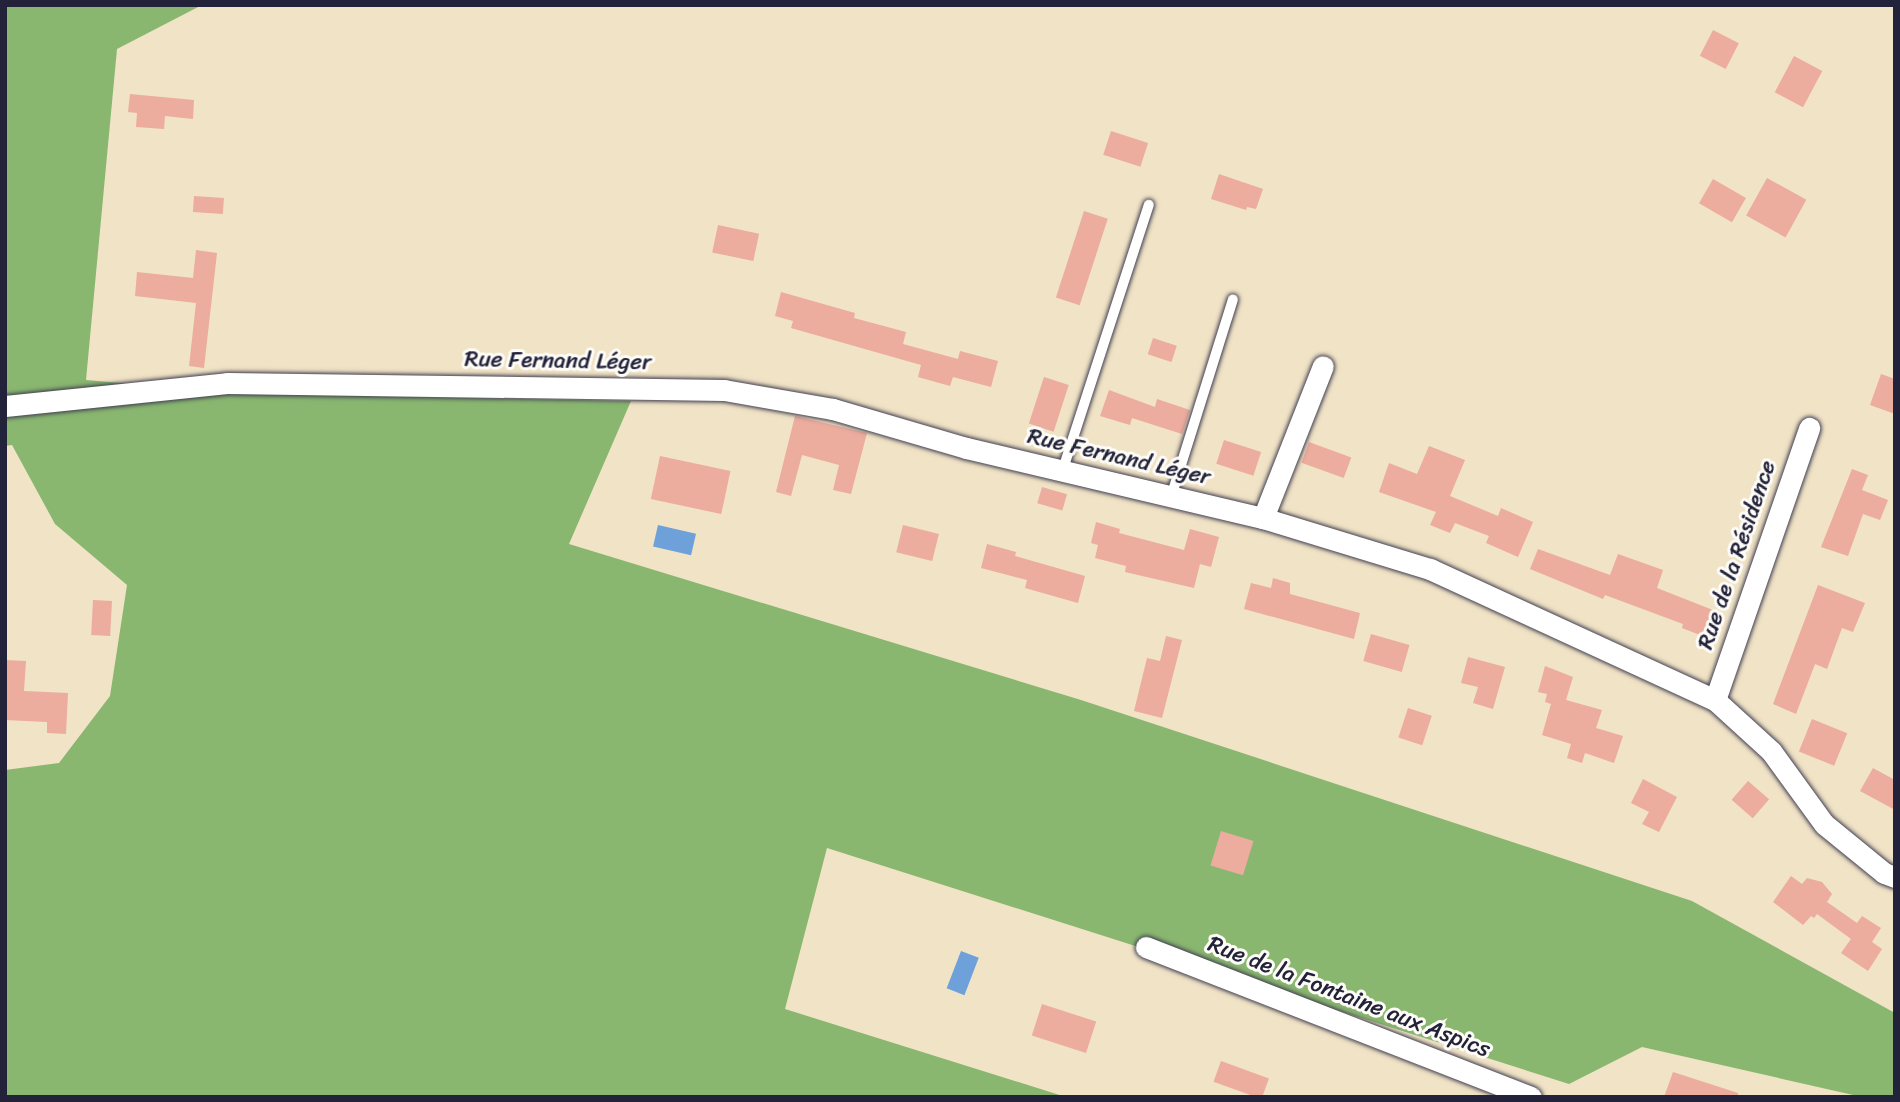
<!DOCTYPE html>
<meta charset="utf-8">
<style>
body{margin:0}
#map{position:relative;width:1900px;height:1102px;overflow:hidden;background:#f0e3c6;font-family:Sriracha,sans-serif}
div>[style]{position:absolute}
.forest>*{inset:0;background:#89b770}
.water>*{inset:0;background:#6ea0d9;transform-origin:0 0}
.building>*{inset:0;background:#ecac9e;transform-origin:0 0}
.roads{filter:drop-shadow(0 0 2px #413f50) drop-shadow(0 0 2px #413f50)}
.service>*{height:10px;margin:-5px;padding:0 5px;transform-origin:5px;border-radius:5px;background:#fff}
.minor>*{height:21px;margin:-10.5px;padding:0 10.5px;transform-origin:10.5px;border-radius:10.5px;background:#fff}
span{translate:-50% -50%;white-space:nowrap;text-align:center;line-height:1.15;-webkit-text-stroke:6px #fdfcf7;paint-order:stroke}
.street-label{font-size:23px;color:#22223b}
.frame{position:absolute;inset:0;border:7px solid #22223b;pointer-events:none}
</style>
<div id="map">
<div class="forest">
<div style="clip-path:polygon(5px 5px,202px 5px,117px 49px,86px 380px,251px 394px,631px 401px,569px 544px,1081px 700px,1692px 901px,1895px 1013px,1895px 1097px,1862px 1097px,1642px 1047px,1569px 1084px,827px 848px,785px 1009px,1066px 1097px,5px 1097px,5px 770px,59px 763px,110px 696px,127px 585px,55px 524px,12px 445px,5px 446px)"></div>
</div>
<div class="water">
<div style="left:658px;top:525px;width:39px;height:22px;rotate:13deg"></div>
<div style="left:961px;top:951px;width:19px;height:40px;rotate:21deg"></div>
</div>
<div class="building">
<div style="left:1713px;top:30px;width:29px;height:29px;rotate:27deg"></div>
<div style="left:1794px;top:56px;width:32px;height:41px;rotate:28deg"></div>
<div style="clip-path:polygon(130px 94px,194px 100px,193px 119px,165px 116px,164px 129px,136px 127px,137px 113px,128px 112px)"></div>
<div style="left:1111px;top:131px;width:39px;height:25px;rotate:18deg"></div>
<div style="clip-path:polygon(1219px 174px,1263px 189px,1256px 209px,1247px 207px,1246px 210px,1211px 199px)"></div>
<div style="left:1767px;top:178px;width:45px;height:43px;rotate:29deg"></div>
<div style="left:1713px;top:179px;width:38px;height:28px;rotate:30deg"></div>
<div style="left:194px;top:196px;width:30px;height:16px;rotate:4deg"></div>
<div style="left:1084px;top:211px;width:25px;height:91px;rotate:18deg"></div>
<div style="left:718px;top:225px;width:42px;height:28px;rotate:12deg"></div>
<div style="clip-path:polygon(196px 250px,217px 253px,204px 368px,189px 366px,196px 303px,135px 296px,137px 272px,193px 278px)"></div>
<div style="clip-path:polygon(781px 292px,855px 313px,854px 318px,906px 332px,903px 344px,958px 359px,960px 351px,998px 361px,991px 387px,953px 377px,950px 386px,918px 377px,921px 365px,791px 328px,793px 321px,775px 316px)"></div>
<div style="left:1153px;top:338px;width:25px;height:17px;rotate:18deg"></div>
<div style="clip-path:polygon(1881px 374px,1895px 379px,1895px 414px,1870px 405px)"></div>
<div style="left:1044px;top:377px;width:26px;height:49px;rotate:18deg"></div>
<div style="clip-path:polygon(1109px 390px,1155px 407px,1157px 399px,1190px 410px,1182px 434px,1132px 418px,1130px 425px,1100px 416px)"></div>
<div style="clip-path:polygon(795px 416px,867px 433px,851px 494px,833px 490px,839px 465px,802px 455px,791px 496px,776px 492px)"></div>
<div style="left:1224px;top:440px;width:39px;height:25px;rotate:18deg"></div>
<div style="left:1309px;top:442px;width:45px;height:22px;rotate:20deg"></div>
<div style="clip-path:polygon(1429px 446px,1465px 460px,1450px 496px,1498px 516px,1501px 508px,1533px 522px,1518px 557px,1486px 543px,1489px 536px,1455px 523px,1450px 533px,1430px 525px,1436px 512px,1379px 492px,1389px 463px,1417px 474px)"></div>
<div style="left:660px;top:456px;width:72px;height:44px;rotate:12deg"></div>
<div style="clip-path:polygon(1852px 469px,1868px 475px,1862px 490px,1888px 500px,1880px 520px,1863px 514px,1848px 556px,1821px 547px)"></div>
<div style="left:1042px;top:487px;width:26px;height:17px;rotate:16deg"></div>
<div style="clip-path:polygon(1096px 522px,1120px 529px,1119px 533px,1184px 550px,1190px 529px,1219px 537px,1211px 567px,1200px 564px,1194px 588px,1125px 572px,1126px 566px,1095px 558px,1098px 545px,1091px 543px)"></div>
<div style="left:903px;top:525px;width:37px;height:28px;rotate:14deg"></div>
<div style="clip-path:polygon(987px 544px,1016px 552px,1015px 556px,1085px 576px,1078px 603px,1025px 588px,1027px 580px,981px 568px)"></div>
<div style="clip-path:polygon(1538px 549px,1610px 575px,1618px 554px,1663px 570px,1657px 588px,1723px 614px,1713px 640px,1682px 628px,1683px 624px,1605px 595px,1603px 599px,1530px 569px)"></div>
<div style="clip-path:polygon(1273px 578px,1290px 583px,1290px 594px,1360px 613px,1354px 639px,1244px 609px,1251px 583px,1271px 588px)"></div>
<div style="clip-path:polygon(1818px 585px,1865px 603px,1853px 632px,1842px 628px,1827px 669px,1815px 664px,1796px 714px,1773px 704px)"></div>
<div style="left:93px;top:600px;width:19px;height:35px;rotate:3deg"></div>
<div style="left:1371px;top:634px;width:40px;height:28px;rotate:16deg"></div>
<div style="clip-path:polygon(1166px 636px,1182px 640px,1162px 718px,1134px 711px,1147px 658px,1160px 661px)"></div>
<div style="clip-path:polygon(1468px 657px,1505px 667px,1493px 709px,1473px 703px,1478px 687px,1461px 683px)"></div>
<div style="clip-path:polygon(5px 660px,26px 661px,24px 691px,68px 693px,66px 734px,47px 733px,47px 722px,5px 720px)"></div>
<div style="clip-path:polygon(1545px 666px,1573px 677px,1566px 700px,1602px 710px,1596px 728px,1623px 736px,1614px 763px,1585px 753px,1582px 763px,1567px 758px,1571px 744px,1542px 735px,1551px 704px,1545px 702px,1547px 694px,1538px 692px)"></div>
<div style="left:1408px;top:708px;width:25px;height:31px;rotate:18deg"></div>
<div style="left:1812px;top:719px;width:38px;height:35px;rotate:22deg"></div>
<div style="clip-path:polygon(1873px 768px,1895px 780px,1895px 810px,1860px 791px)"></div>
<div style="clip-path:polygon(1643px 779px,1677px 797px,1659px 832px,1642px 824px,1649px 812px,1631px 803px)"></div>
<div style="left:1748px;top:781px;width:28px;height:25px;rotate:41deg"></div>
<div style="left:1221px;top:831px;width:34px;height:36px;rotate:17deg"></div>
<div style="clip-path:polygon(1791px 876px,1802px 884px,1807px 878px,1822px 882px,1832px 894px,1827px 902px,1857px 923px,1862px 916px,1881px 928px,1872px 942px,1882px 949px,1868px 971px,1841px 953px,1851px 939px,1817px 914px,1814px 918px,1811px 916px,1803px 925px,1773px 902px)"></div>
<div style="left:1042px;top:1004px;width:57px;height:33px;rotate:18deg"></div>
<div style="left:1221px;top:1061px;width:51px;height:22px;rotate:20deg"></div>
<div style="clip-path:polygon(1673px 1072px,1738px 1093px,1738px 1097px,1664px 1097px)"></div>
</div>
<div class="roads">
<div class="service">
<div style="left:1062px;top:472px;width:281px;rotate:-72deg"></div>
<div style="left:1171px;top:497px;width:207px;rotate:-72.6deg"></div>
</div>
<div class="minor">
<div style="left:5px;top:406px;width:223px;rotate:-5.9deg"></div>
<div style="left:227px;top:383px;width:497px;rotate:0.8deg"></div>
<div style="left:724px;top:390px;width:111px;rotate:9.9deg"></div>
<div style="left:833px;top:409px;width:139px;rotate:16.3deg"></div>
<div style="left:966px;top:448px;width:305px;rotate:13.3deg"></div>
<div style="left:1263px;top:518px;width:175px;rotate:17deg"></div>
<div style="left:1430px;top:569px;width:314px;rotate:24.7deg"></div>
<div style="left:1715px;top:700px;width:76px;rotate:42.3deg"></div>
<div style="left:1771px;top:751px;width:90px;rotate:54deg"></div>
<div style="left:1824px;top:824px;width:77px;rotate:39.2deg"></div>
<div style="left:1884px;top:873px;width:12px;rotate:20deg"></div>
<div style="left:1263px;top:518px;width:163px;rotate:-68.5deg"></div>
<div style="left:1715px;top:700px;width:288px;rotate:-70.9deg"></div>
<div style="left:1146px;top:947px;width:413px;rotate:21.3deg"></div>
</div>
</div>
<div class="street-label">
<span style="left:558px;top:361px;rotate:1deg">Rue Fernand Léger</span>
<span style="left:1119px;top:457px;rotate:13deg">Rue Fernand Léger</span>
<span style="left:1737px;top:555px;rotate:-71deg">Rue de la Résidence</span>
<span style="left:1349px;top:997px;rotate:21deg">Rue de la Fontaine aux Aspics</span>
</div>
<div class="frame"></div>
</div>
